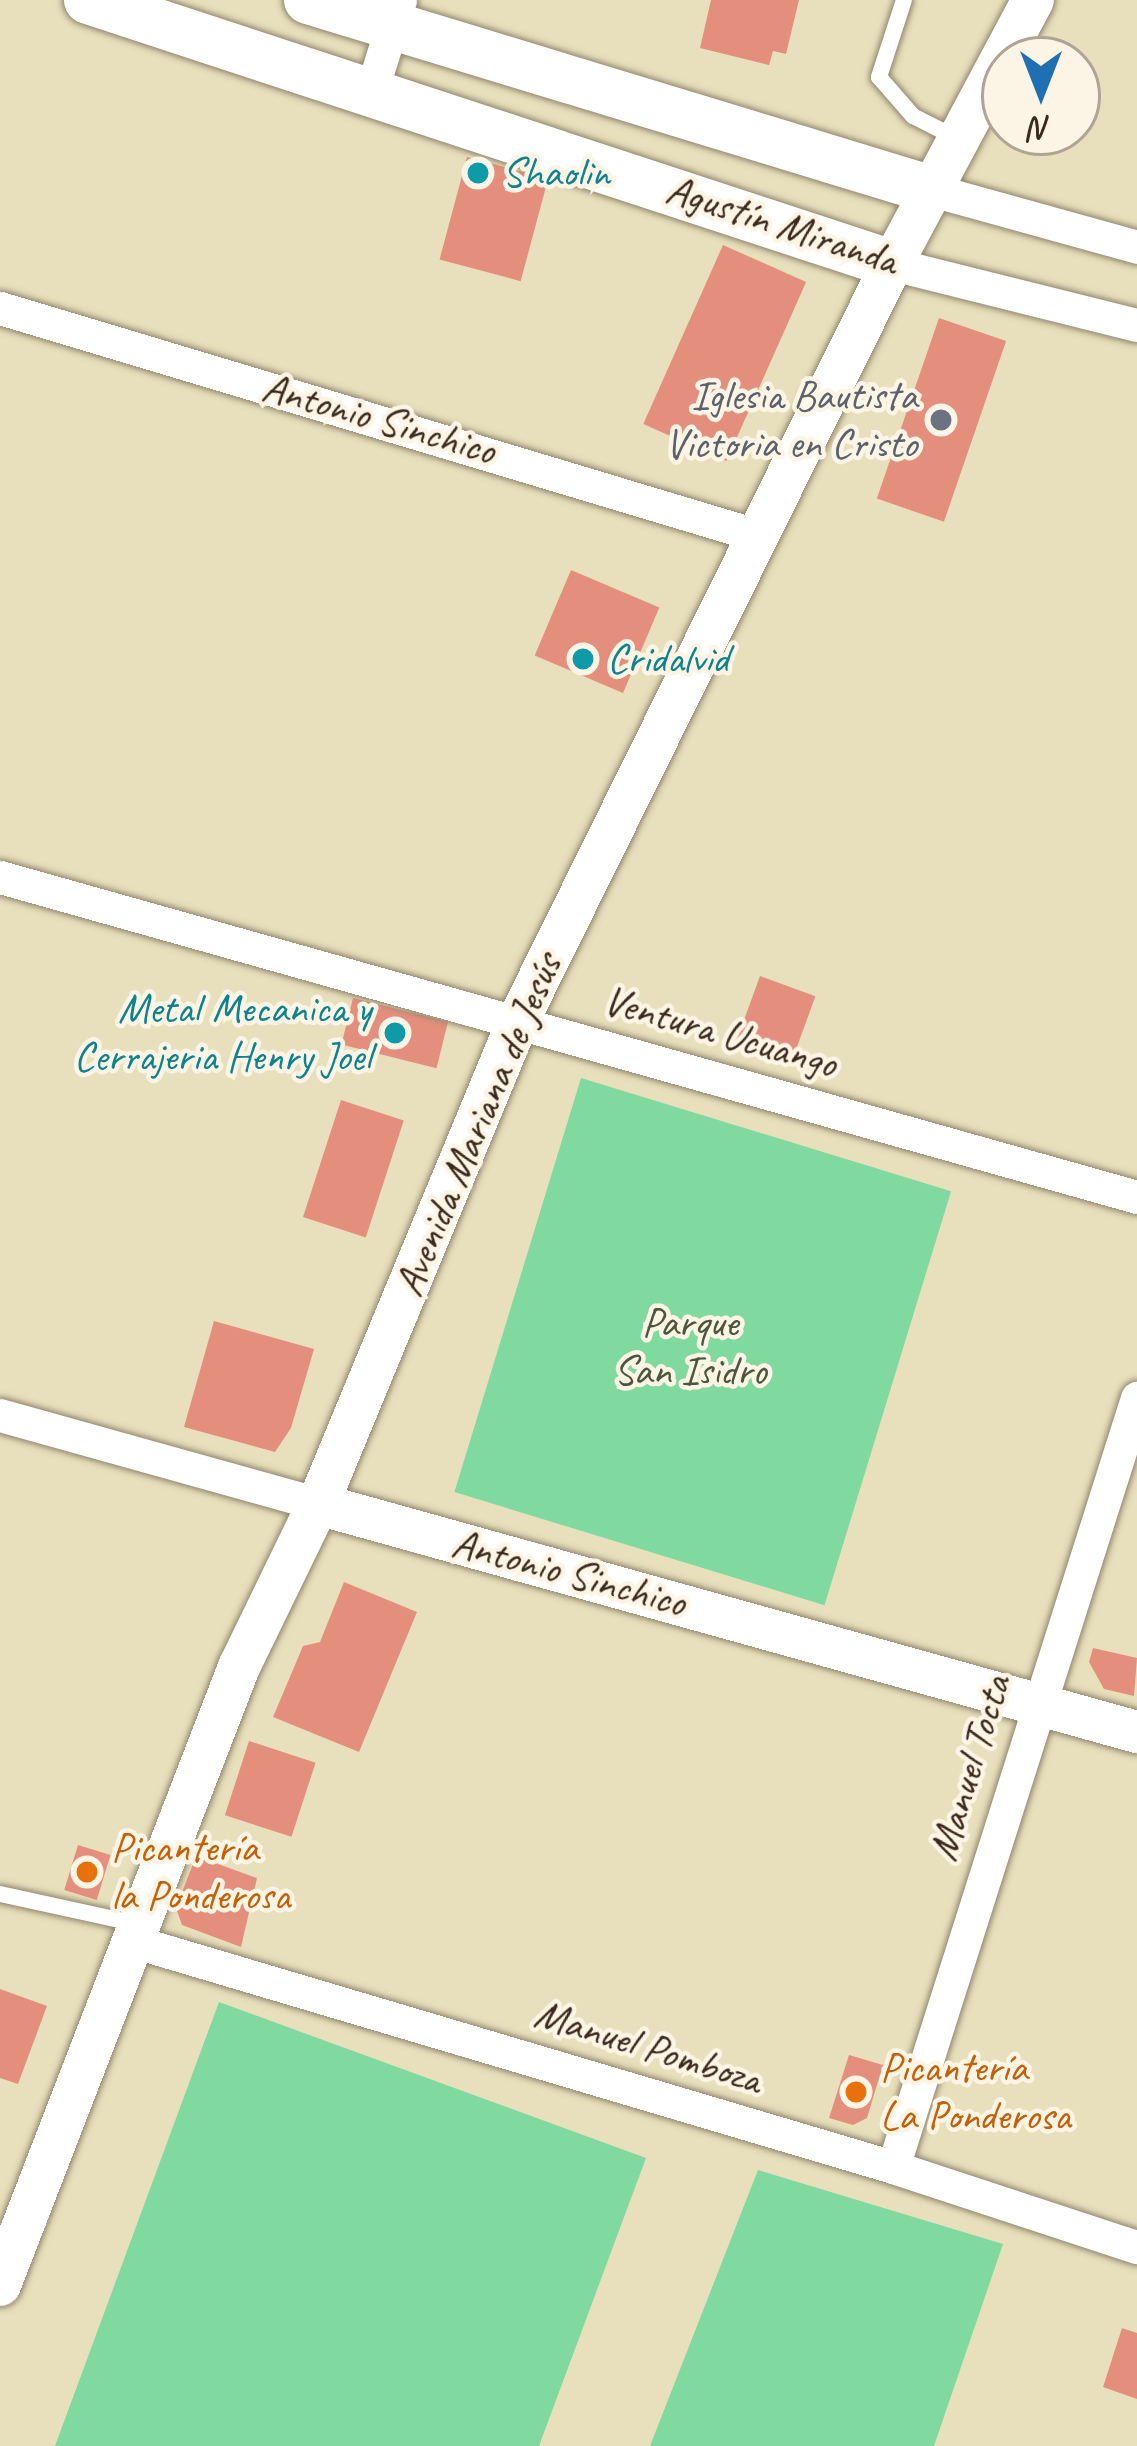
<!DOCTYPE html>
<meta charset="utf-8">
<style>
body{margin:0}
#map{position:relative;width:1137px;height:2446px;overflow:hidden;background:#e8e0bc;font-family:Caveat,sans-serif}
div>[style]{position:absolute}
.green>*{inset:0;background:#80d99f;transform-origin:0 0}
.building>*{inset:0;background:#e48f7d;transform-origin:0 0}
.roads{filter:drop-shadow(0 0 3px #92856d) drop-shadow(0 0 3px #92856d)}
.service>*{height:16px;margin:-8px;padding:0 8px;transform-origin:8px;border-radius:8px;background:#fff}
.minor>*{height:33px;margin:-16.5px;padding:0 16.5px;transform-origin:16.5px;border-radius:16.5px;background:#fff}
.tertiary>*{height:42px;margin:-21px;padding:0 21px;transform-origin:21px;border-radius:21px;background:#fff}
.secondary>*{height:48px;margin:-24px;padding:0 24px;transform-origin:24px;border-radius:24px;background:#fff}
.dots>*{width:33px;height:33px;translate:-50% -50%;box-sizing:border-box;border:6px solid #fcf5e5;border-radius:50%}
span{translate:-50% -50%;white-space:nowrap;text-align:center;line-height:1.15;-webkit-text-stroke:9px #fcf5e5;paint-order:stroke}
.culture-label{font-size:42px;color:#0d838f}
.left{translate:0 -50%;text-align:left}
.right{translate:-100% -50%;text-align:right}
.street-label{font-size:42px;color:#3b2a1e}
.worship-label{font-size:42px;color:#5b616d}
.park-label{font-size:42px;color:#4c563e}
.food-label{font-size:42px;color:#c56008}
.north{position:absolute;left:981px;top:36px;width:120px;height:120px;box-sizing:border-box;background:#fcf5e5;border:3px solid #afa495;border-radius:50%;rotate:180deg;font-size:33px;font-weight:700;line-height:48px;text-align:center;color:#3b2a1e}
.north::after{content:'';display:block;margin:auto;width:42px;height:54px;background:#1f6fb2;clip-path:polygon(50% 0,100% 100%,50% 72%,0 100%)}
</style>
<div id="map">
<div class="green">
<div style="left:581px;top:1078px;width:387px;height:433px;rotate:17deg"></div>
<div style="clip-path:polygon(219px 2002px,646px 2158px,539px 2446px,55px 2446px)"></div>
<div style="clip-path:polygon(758px 2170px,1003px 2244px,934px 2446px,650px 2446px)"></div>
</div>
<div class="building">
<div style="clip-path:polygon(711px 0,799px 0,786px 54px,773px 51px,769px 65px,700px 48px)"></div>
<div style="left:467px;top:157px;width:84px;height:106px;rotate:15deg"></div>
<div style="left:723px;top:245px;width:91px;height:196px;rotate:24deg"></div>
<div style="left:939px;top:318px;width:71px;height:191px;rotate:19deg"></div>
<div style="left:571px;top:570px;width:96px;height:93px;rotate:23deg"></div>
<div style="left:760px;top:976px;width:59px;height:74px;rotate:20deg"></div>
<div style="left:353px;top:998px;width:98px;height:48px;rotate:14deg"></div>
<div style="left:341px;top:1100px;width:66px;height:123px;rotate:18deg"></div>
<div style="clip-path:polygon(214px 1321px,314px 1349px,291px 1428px,275px 1452px,184px 1427px)"></div>
<div style="clip-path:polygon(344px 1582px,417px 1612px,359px 1752px,273px 1717px,303px 1646px,320px 1642px)"></div>
<div style="clip-path:polygon(1093px 1648px,1137px 1658px,1134px 1696px,1104px 1689px,1089px 1662px)"></div>
<div style="left:249px;top:1741px;width:70px;height:78px;rotate:18deg"></div>
<div style="left:78px;top:1845px;width:34px;height:47px;rotate:17deg"></div>
<div style="clip-path:polygon(196px 1856px,257px 1878px,241px 1947px,182px 1925px,176px 1908px)"></div>
<div style="clip-path:polygon(0 1989px,47px 2006px,18px 2084px,0 2078px)"></div>
<div style="clip-path:polygon(849px 2055px,883px 2065px,867px 2118px,853px 2125px,829px 2118px)"></div>
<div style="clip-path:polygon(1122px 2328px,1137px 2333px,1137px 2399px,1103px 2387px)"></div>
</div>
<div class="roads">
<div class="service">
<div style="left:904px;top:0;width:81px;rotate:108deg"></div>
<div style="left:879px;top:77px;width:52px;rotate:48.9deg"></div>
<div style="left:913px;top:116px;width:51px;rotate:27.1deg"></div>
<div style="left:0;top:1894px;width:141px;rotate:12.3deg"></div>
</div>
<div class="minor">
<div style="left:372px;top:89px;width:93px;rotate:-72.5deg"></div>
<div style="left:932px;top:190px;width:213px;rotate:15.5deg"></div>
<div style="left:892px;top:264px;width:252px;rotate:14deg"></div>
<div style="left:0;top:308px;width:789px;rotate:16.71deg"></div>
<div style="left:0;top:877px;width:1181px;rotate:15.72deg"></div>
<div style="left:0;top:1415px;width:330px;rotate:15.6deg"></div>
<div style="left:132px;top:1941px;width:794px;rotate:16.54deg"></div>
<div style="left:893px;top:2167px;width:257px;rotate:18.2deg"></div>
<div style="left:893px;top:2167px;width:807px;rotate:-72.4deg"></div>
</div>
<div class="tertiary">
<div style="left:318px;top:1504px;width:850px;rotate:15.56deg"></div>
<div style="left:0;top:2285px;width:663px;rotate:-68.86deg"></div>
<div style="left:239px;top:1667px;width:181px;rotate:-64.1deg"></div>
<div style="left:318px;top:1504px;width:523px;rotate:-67.51deg"></div>
<div style="left:518px;top:1021px;width:844px;rotate:-63.71deg"></div>
<div style="left:892px;top:264px;width:299px;rotate:-61.9deg"></div>
</div>
<div class="secondary">
<div style="left:88px;top:0;width:846px;rotate:18.18deg"></div>
<div style="left:308px;top:0;width:652px;rotate:16.93deg"></div>
</div>
</div>
<div class="dots">
<div style="left:478px;top:173px;background:#0f9aa8"></div>
<div style="left:941px;top:420px;background:#6b7280"></div>
<div style="left:583px;top:659px;background:#0f9aa8"></div>
<div style="left:395px;top:1033px;background:#0f9aa8"></div>
<div style="left:87px;top:1872px;background:#e8710a"></div>
<div style="left:856px;top:2092px;background:#e8710a"></div>
</div>
<div class="culture-label">
<span class="left" style="left:502px;top:173px">Shaolin</span>
<span class="left" style="left:607px;top:659px">Cridalvid</span>
<span class="right" style="left:371px;top:1033px">Metal Mecanica y<br>Cerrajeria Henry Joel</span>
</div>
<div class="street-label">
<span style="left:782px;top:225px;rotate:18deg">Agustín Miranda</span>
<span style="left:379px;top:419px;rotate:16deg">Antonio Sinchico</span>
<span style="left:720px;top:1032px;rotate:16deg">Ventura Ucuango</span>
<span style="left:478px;top:1125px;rotate:-67deg">Avenida Mariana de Jesús</span>
<span style="left:569px;top:1573px;rotate:15deg">Antonio Sinchico</span>
<span style="left:970px;top:1768px;rotate:-73deg">Manuel Tocta</span>
<span style="left:648px;top:2047px;rotate:17deg">Manuel Pomboza</span>
</div>
<div class="worship-label">
<span class="right" style="left:917px;top:420px">Iglesia Bautista<br>Victoria en Cristo</span>
</div>
<div class="park-label">
<span style="left:690px;top:1347px">Parque<br>San Isidro</span>
</div>
<div class="food-label">
<span class="left" style="left:111px;top:1872px">Picantería<br>la Ponderosa</span>
<span class="left" style="left:880px;top:2092px">Picantería<br>La Ponderosa</span>
</div>
<div class="north">N</div>
</div>
